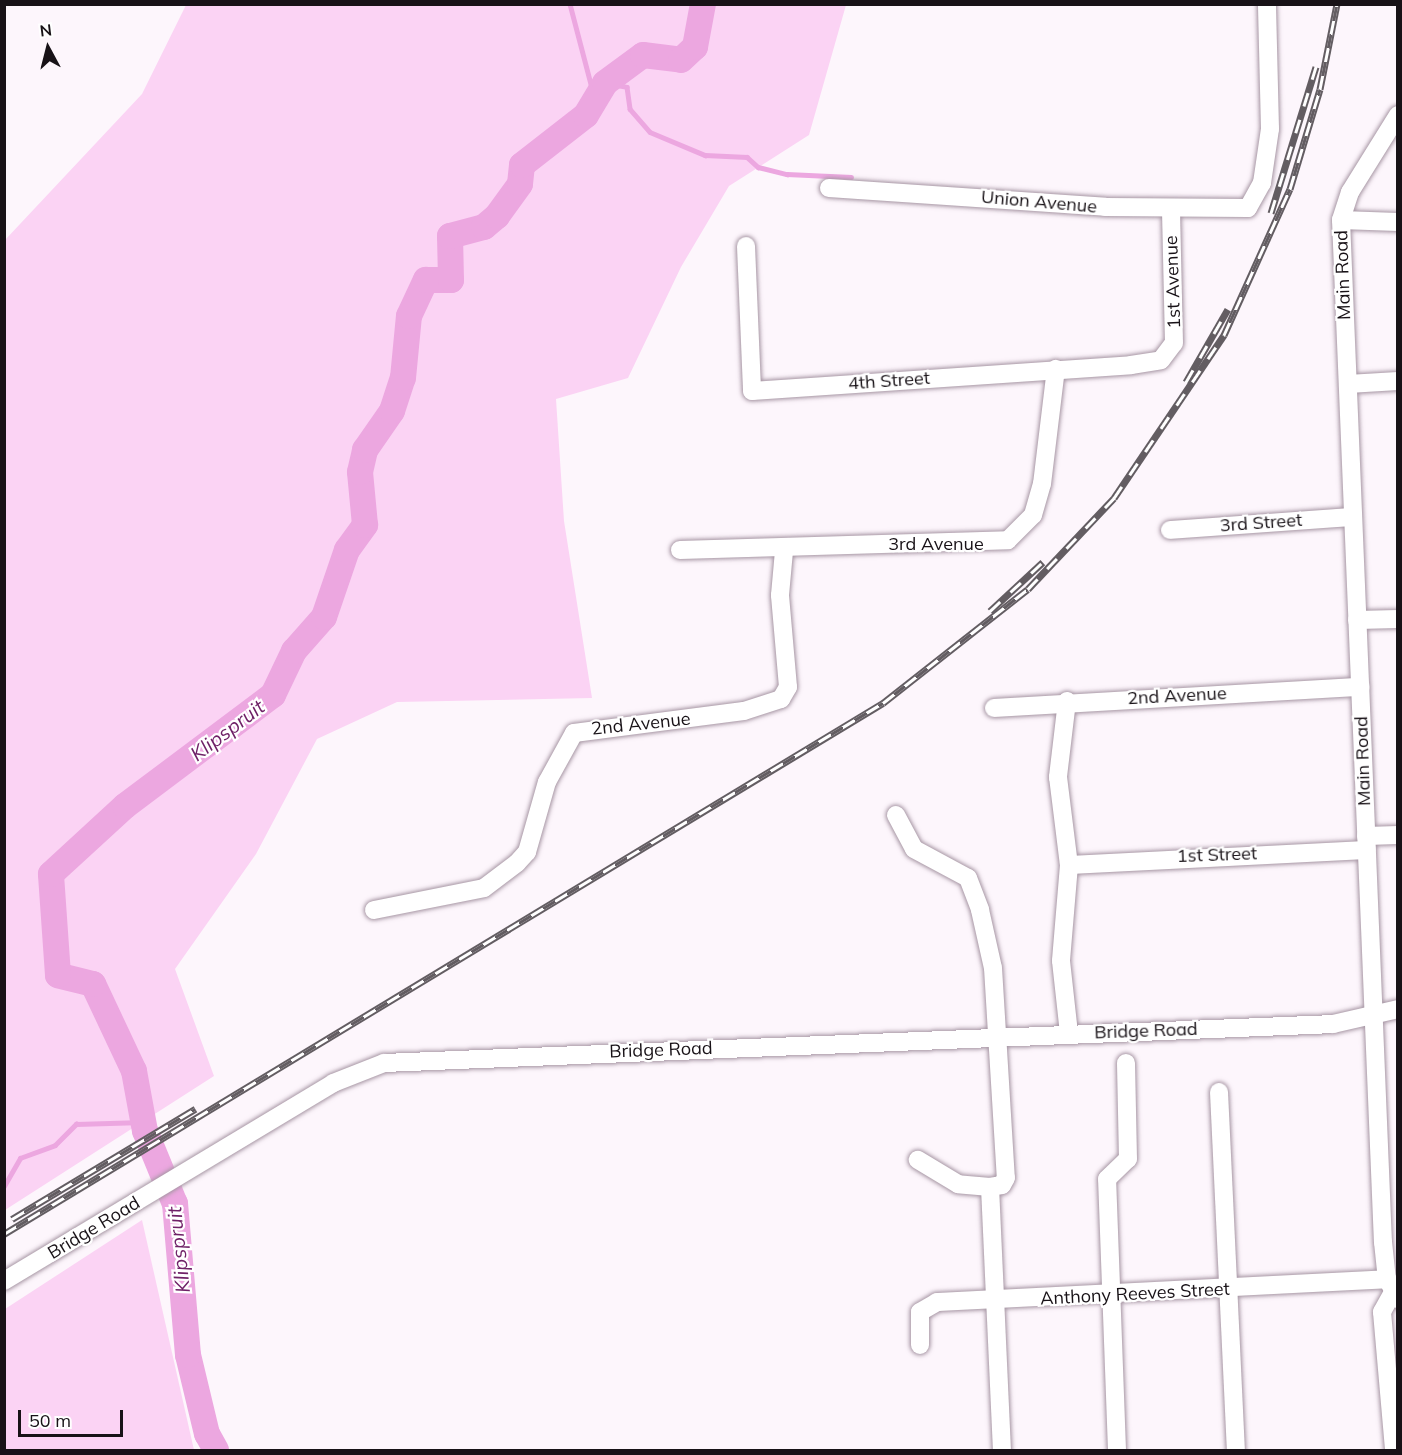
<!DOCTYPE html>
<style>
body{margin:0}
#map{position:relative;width:1402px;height:1455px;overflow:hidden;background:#fdf6fc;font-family:Mulish,sans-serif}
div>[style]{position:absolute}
.green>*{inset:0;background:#fbd3f4}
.stream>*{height:4.5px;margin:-2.25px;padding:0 2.25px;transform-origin:2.25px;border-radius:2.25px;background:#eca7e0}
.river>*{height:26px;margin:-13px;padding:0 13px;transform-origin:13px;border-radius:13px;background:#eca7e0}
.roads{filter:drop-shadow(0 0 2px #a796a4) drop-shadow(0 0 2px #a796a4)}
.minor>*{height:18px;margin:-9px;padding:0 9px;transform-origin:9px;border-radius:9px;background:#fff}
.rail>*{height:7px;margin-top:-3.5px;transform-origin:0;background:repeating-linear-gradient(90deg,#fff 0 14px,#635d62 0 28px);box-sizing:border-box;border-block:2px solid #635d62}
span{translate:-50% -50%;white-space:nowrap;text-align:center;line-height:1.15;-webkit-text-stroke:4.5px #fff;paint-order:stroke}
.street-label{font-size:18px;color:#181217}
.water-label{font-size:20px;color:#6f2167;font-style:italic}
.frame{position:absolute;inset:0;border:6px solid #181217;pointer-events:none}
.north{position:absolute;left:18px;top:18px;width:60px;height:60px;-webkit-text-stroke:4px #fff;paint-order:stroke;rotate:353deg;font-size:16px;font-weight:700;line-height:24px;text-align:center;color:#181217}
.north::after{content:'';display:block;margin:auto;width:21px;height:27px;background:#181217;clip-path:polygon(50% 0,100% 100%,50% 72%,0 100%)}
.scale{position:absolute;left:18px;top:1410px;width:105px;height:27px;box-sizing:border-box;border:3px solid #181217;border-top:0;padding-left:8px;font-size:18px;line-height:21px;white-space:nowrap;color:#181217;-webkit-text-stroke:4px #fff;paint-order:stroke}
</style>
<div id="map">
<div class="green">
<div style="clip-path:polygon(186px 5px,846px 5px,809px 135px,729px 186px,681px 267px,628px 378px,556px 399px,564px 521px,592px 698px,397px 702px,317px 739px,256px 854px,175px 969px,214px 1076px,5px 1210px,5px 240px,142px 94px)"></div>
<div style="clip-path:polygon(142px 1220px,194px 1450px,5px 1450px,5px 1309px)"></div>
</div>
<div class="stream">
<div style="left:570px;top:4px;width:98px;rotate:75.3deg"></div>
<div style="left:605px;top:83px;width:22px;rotate:10deg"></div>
<div style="left:627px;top:87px;width:22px;rotate:82deg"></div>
<div style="left:630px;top:109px;width:30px;rotate:49deg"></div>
<div style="left:650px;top:132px;width:60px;rotate:22.7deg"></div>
<div style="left:705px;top:155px;width:42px;rotate:2.7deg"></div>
<div style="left:747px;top:157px;width:15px;rotate:42deg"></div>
<div style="left:758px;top:167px;width:30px;rotate:14deg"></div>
<div style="left:787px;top:174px;width:64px;rotate:2.7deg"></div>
<div style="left:4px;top:1186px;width:32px;rotate:-60deg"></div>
<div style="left:20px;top:1158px;width:37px;rotate:-20deg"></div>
<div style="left:55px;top:1145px;width:30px;rotate:-45deg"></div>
<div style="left:76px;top:1124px;width:67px;rotate:-1.7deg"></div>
</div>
<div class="river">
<div style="left:216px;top:1450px;width:18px;rotate:-119deg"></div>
<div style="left:207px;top:1434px;width:81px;rotate:-103.5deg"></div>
<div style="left:188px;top:1355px;width:152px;rotate:-94.9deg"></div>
<div style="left:175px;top:1204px;width:79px;rotate:-112.3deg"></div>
<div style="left:145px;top:1131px;width:61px;rotate:-100.4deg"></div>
<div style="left:134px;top:1071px;width:96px;rotate:-115.2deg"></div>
<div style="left:93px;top:984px;width:36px;rotate:-166deg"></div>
<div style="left:58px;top:975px;width:101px;rotate:-94deg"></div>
<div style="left:51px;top:874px;width:100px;rotate:-42.6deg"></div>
<div style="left:125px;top:806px;width:185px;rotate:-36.9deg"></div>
<div style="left:273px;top:695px;width:49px;rotate:-64.5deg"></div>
<div style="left:294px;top:651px;width:45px;rotate:-48.6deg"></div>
<div style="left:324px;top:617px;width:71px;rotate:-71.1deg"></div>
<div style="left:347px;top:550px;width:31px;rotate:-54deg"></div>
<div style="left:365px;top:525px;width:53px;rotate:-95.4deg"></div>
<div style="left:360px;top:472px;width:23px;rotate:-77deg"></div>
<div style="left:365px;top:450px;width:47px;rotate:-55.3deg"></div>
<div style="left:392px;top:411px;width:35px;rotate:-72deg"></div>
<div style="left:403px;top:378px;width:62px;rotate:-84.5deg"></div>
<div style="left:409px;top:316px;width:40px;rotate:-65deg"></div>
<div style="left:426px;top:280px;width:25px"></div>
<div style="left:451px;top:280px;width:44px;rotate:-91.3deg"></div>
<div style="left:450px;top:236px;width:35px;rotate:-15deg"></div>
<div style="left:484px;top:227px;width:17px;rotate:-40deg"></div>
<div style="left:497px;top:216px;width:39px;rotate:-54deg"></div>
<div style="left:520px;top:184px;width:19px;rotate:-84deg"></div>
<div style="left:522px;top:165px;width:81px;rotate:-38deg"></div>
<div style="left:586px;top:115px;width:37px;rotate:-59deg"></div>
<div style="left:605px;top:83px;width:47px;rotate:-36.4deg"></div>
<div style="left:643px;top:55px;width:38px;rotate:7deg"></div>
<div style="left:681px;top:60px;width:19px;rotate:-43deg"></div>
<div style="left:695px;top:47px;width:44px;rotate:-79.5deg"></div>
</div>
<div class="roads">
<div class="minor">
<div style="left:1398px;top:115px;width:91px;rotate:121.9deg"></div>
<div style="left:1350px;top:192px;width:29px;rotate:108deg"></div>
<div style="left:1341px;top:220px;width:1023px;rotate:87.65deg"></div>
<div style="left:1383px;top:1242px;width:37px;rotate:84deg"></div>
<div style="left:1387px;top:1279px;width:23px;rotate:61deg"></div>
<div style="left:829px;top:188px;width:277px;rotate:3.9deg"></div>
<div style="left:1105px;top:207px;width:143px;rotate:0.4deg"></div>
<div style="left:1248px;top:208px;width:29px;rotate:-61deg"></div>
<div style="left:1262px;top:183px;width:55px;rotate:-81.6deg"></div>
<div style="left:1270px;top:129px;width:125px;rotate:-91.4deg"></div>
<div style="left:1341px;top:220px;width:57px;rotate:2deg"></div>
<div style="left:746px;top:246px;width:145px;rotate:87.6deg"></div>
<div style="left:752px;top:391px;width:380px;rotate:-3.9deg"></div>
<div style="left:1131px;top:365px;width:30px;rotate:-9deg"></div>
<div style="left:1161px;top:360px;width:21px;rotate:-53deg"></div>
<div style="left:1174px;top:343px;width:134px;rotate:-91.3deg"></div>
<div style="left:1348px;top:384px;width:50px;rotate:-3.4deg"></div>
<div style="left:1170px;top:530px;width:183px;rotate:-4.1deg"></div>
<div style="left:680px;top:550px;width:328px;rotate:-1.7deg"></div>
<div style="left:1008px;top:540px;width:35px;rotate:-45deg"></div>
<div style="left:1033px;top:515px;width:32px;rotate:-74deg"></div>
<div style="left:1042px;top:484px;width:116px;rotate:-83.1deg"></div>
<div style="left:1357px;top:620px;width:41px;rotate:-1.4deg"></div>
<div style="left:1067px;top:701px;width:77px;rotate:96.8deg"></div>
<div style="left:1058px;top:777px;width:89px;rotate:82.9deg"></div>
<div style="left:1069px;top:865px;width:96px;rotate:94.8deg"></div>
<div style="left:1061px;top:961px;width:73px;rotate:83.7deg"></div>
<div style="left:994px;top:708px;width:367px;rotate:-3.3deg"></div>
<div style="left:896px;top:815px;width:38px;rotate:62deg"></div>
<div style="left:914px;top:849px;width:61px;rotate:28.2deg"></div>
<div style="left:968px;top:878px;width:34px;rotate:69deg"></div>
<div style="left:980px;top:910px;width:59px;rotate:77.4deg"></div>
<div style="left:993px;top:968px;width:210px;rotate:86.5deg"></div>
<div style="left:1006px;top:1178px;width:8px;rotate:120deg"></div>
<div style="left:1002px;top:1185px;width:12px;rotate:171deg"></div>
<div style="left:990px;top:1187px;width:32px;rotate:-175deg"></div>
<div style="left:958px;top:1184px;width:47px;rotate:-149deg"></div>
<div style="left:1366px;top:836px;width:32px;rotate:-2deg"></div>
<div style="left:1069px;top:865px;width:298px;rotate:-2.9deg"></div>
<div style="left:374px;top:910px;width:112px;rotate:-11.3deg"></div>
<div style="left:484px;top:888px;width:41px;rotate:-37.1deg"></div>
<div style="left:517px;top:863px;width:15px;rotate:-48deg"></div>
<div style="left:527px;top:852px;width:73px;rotate:-74.1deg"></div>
<div style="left:547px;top:782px;width:56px;rotate:-61.1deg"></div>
<div style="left:574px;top:733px;width:171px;rotate:-7.4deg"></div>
<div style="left:744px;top:711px;width:39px;rotate:-18deg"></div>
<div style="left:781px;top:699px;width:14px;rotate:-60deg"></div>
<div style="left:788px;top:687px;width:92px;rotate:-95deg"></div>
<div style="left:780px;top:595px;width:44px;rotate:-84.8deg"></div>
<div style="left:1219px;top:1092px;width:358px;rotate:87.3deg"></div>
<div style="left:990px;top:1187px;width:263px;rotate:87.4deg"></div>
<div style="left:4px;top:1281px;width:384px;rotate:-31deg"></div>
<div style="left:333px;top:1083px;width:55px;rotate:-21.4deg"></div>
<div style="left:384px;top:1063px;width:950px;rotate:-2.35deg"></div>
<div style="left:1333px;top:1024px;width:67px;rotate:-13deg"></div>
<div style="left:1393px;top:1292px;width:23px;rotate:119deg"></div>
<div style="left:1382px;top:1312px;width:139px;rotate:85deg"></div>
<div style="left:920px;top:1345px;width:33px;rotate:-90deg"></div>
<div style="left:920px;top:1312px;width:20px;rotate:-30deg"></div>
<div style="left:937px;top:1302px;width:451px;rotate:-2.9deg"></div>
<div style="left:1117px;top:1450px;width:271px;rotate:-92.1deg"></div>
<div style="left:1107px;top:1179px;width:29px;rotate:-44deg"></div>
<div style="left:1128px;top:1159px;width:96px;rotate:-91.2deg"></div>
</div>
</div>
<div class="rail">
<div style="left:1271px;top:213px;width:153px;rotate:-72.9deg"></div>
<div style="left:1186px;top:382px;width:84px;rotate:-60.1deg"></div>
<div style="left:990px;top:611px;width:72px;rotate:-42.8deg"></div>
<div style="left:12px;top:1219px;width:214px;rotate:-31deg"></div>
<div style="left:4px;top:1234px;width:1027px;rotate:-31.14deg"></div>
<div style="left:883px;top:703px;width:184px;rotate:-38.2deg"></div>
<div style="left:1028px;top:589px;width:125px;rotate:-46.6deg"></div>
<div style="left:1114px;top:498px;width:197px;rotate:-56deg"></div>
<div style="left:1224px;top:335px;width:160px;rotate:-65.7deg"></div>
<div style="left:1290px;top:189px;width:104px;rotate:-73.3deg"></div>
<div style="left:1320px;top:89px;width:87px;rotate:-78.7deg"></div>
</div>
<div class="street-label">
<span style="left:1039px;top:202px;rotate:5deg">Union Avenue</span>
<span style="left:1343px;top:275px;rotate:-92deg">Main Road</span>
<span style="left:1173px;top:282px;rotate:-92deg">1st Avenue</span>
<span style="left:889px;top:381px;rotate:-4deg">4th Street</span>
<span style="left:1261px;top:523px;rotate:-4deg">3rd Street</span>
<span style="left:936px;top:544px">3rd Avenue</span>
<span style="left:1177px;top:696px;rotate:-3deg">2nd Avenue</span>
<span style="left:641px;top:724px;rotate:-6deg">2nd Avenue</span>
<span style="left:1363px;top:761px;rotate:-92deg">Main Road</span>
<span style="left:1217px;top:855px;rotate:-2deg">1st Street</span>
<span style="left:1146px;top:1031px;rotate:-2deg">Bridge Road</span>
<span style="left:661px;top:1050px;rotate:-2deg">Bridge Road</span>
<span style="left:94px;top:1228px;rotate:-31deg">Bridge Road</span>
<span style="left:1135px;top:1294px;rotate:-3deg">Anthony Reeves Street</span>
</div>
<div class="water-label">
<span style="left:227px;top:730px;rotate:-37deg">Klipspruit</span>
<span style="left:178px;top:1250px;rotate:-96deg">Klipspruit</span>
</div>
<div class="frame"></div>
<div class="north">N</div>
<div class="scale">50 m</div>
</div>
